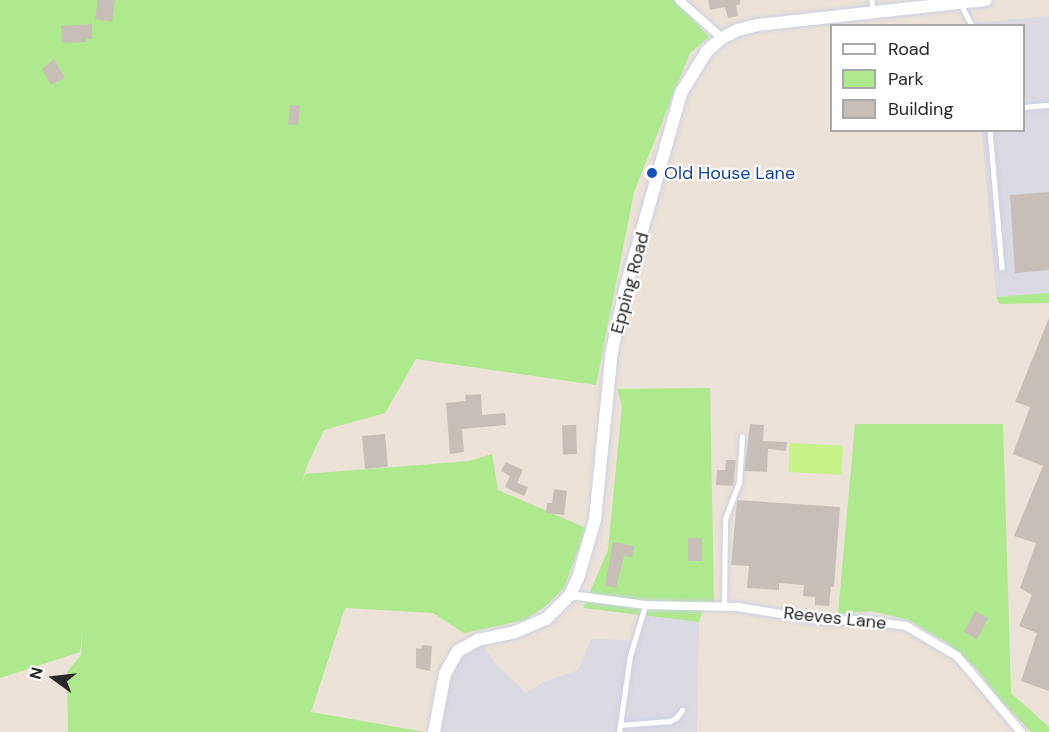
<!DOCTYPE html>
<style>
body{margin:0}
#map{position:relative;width:1049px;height:732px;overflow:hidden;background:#ece2d7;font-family:"DM Sans",sans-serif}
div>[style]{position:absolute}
.industrial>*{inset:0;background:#dbd9e3}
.green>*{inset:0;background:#aee98d}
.pitch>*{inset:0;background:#c7f287;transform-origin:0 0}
.building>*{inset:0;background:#c7bfb7;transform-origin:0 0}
.roads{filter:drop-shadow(0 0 2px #ccd1e3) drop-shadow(0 0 2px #ccd1e3)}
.service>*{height:4.5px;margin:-2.25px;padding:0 2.25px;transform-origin:2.25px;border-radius:2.25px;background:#fff}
.minor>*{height:8px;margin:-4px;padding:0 4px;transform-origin:4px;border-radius:4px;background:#fff}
.secondary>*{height:12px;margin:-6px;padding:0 6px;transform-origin:6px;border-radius:6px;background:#fff}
.dots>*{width:16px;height:16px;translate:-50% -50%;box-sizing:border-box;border:3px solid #fff;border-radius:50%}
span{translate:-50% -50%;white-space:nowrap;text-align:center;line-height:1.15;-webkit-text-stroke:4.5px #fff;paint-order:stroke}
.transit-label{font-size:18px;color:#164399}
.left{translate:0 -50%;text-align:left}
.street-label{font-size:18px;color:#272727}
.legend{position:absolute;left:830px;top:24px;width:195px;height:108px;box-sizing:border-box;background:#fff;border:2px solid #a9a9a9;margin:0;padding:8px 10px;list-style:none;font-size:18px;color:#272727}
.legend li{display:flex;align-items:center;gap:12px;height:30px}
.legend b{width:30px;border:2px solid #a9a9a9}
.north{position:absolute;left:24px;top:648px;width:60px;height:60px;-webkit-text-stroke:4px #fff;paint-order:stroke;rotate:285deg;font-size:16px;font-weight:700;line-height:24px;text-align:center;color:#272727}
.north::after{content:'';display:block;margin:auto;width:21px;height:27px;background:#272727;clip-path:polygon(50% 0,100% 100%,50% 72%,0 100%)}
</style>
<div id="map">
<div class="industrial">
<div style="clip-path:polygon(972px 11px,972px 23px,1049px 16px,1049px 294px,996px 297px,982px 131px,1024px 130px,1024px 26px,967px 25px,963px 14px)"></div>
<div style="clip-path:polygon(638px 615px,699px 622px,697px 732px,439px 732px,450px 674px,457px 658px,467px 649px,484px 646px,494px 662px,526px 693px,543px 682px,578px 670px,591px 639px,631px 640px)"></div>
</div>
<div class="green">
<div style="clip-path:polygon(0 0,675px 0,709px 37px,690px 53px,634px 192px,596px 385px,416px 359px,385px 413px,324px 430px,309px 461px,299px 488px,305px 474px,469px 461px,492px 454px,498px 490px,586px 528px,564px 588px,547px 605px,525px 620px,464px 633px,433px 613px,345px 608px,311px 712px,425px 732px,68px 732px,67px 672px,81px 655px,83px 629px,80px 652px,0 678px)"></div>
<div style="clip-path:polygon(1049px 293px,1049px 303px,1000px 304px,996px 297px)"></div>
<div style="clip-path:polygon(710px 388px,714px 602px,705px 601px,699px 622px,583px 608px,608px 550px,622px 406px,617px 389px)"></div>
<div style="clip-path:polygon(855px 424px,1003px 424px,1011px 693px,1049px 727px,1049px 732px,1031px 732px,998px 697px,977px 669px,946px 642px,908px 620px,871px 611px,838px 614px)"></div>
</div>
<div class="pitch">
<div style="left:790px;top:443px;width:53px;height:29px;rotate:3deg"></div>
</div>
<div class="building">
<div style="clip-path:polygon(98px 0,115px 0,112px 22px,95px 19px)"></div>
<div style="clip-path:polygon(708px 0,740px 0,740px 4px,736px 5px,738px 16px,728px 18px,725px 7px,710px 10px)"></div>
<div style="clip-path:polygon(92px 24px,92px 39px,86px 39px,87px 42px,62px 43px,61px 26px)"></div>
<div style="clip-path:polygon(54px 59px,65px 78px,51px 85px,42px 69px)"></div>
<div style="left:290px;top:105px;width:10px;height:19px;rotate:6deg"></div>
<div style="clip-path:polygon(1049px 192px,1049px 270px,1015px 273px,1010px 195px)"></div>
<div style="clip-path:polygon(1049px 318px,1049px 691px,1021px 681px,1037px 633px,1019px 626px,1032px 595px,1020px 588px,1036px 543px,1014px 536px,1043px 466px,1013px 454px,1030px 407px,1015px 402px)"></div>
<div style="clip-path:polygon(481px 394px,482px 415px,505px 413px,506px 425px,462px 429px,464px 452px,450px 454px,446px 403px,466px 401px,465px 395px)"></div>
<div style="clip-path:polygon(750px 424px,764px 425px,763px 441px,787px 442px,786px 451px,768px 449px,767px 472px,744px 471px)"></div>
<div style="left:576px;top:425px;width:29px;height:14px;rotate:88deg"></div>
<div style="left:385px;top:434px;width:33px;height:23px;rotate:85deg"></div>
<div style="clip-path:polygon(726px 460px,736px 460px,733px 486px,716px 485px,717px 470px,725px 470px)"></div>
<div style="clip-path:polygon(506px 462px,523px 470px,517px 483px,528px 487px,524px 496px,505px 487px,510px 476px,501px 471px)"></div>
<div style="clip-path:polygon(554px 489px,567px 491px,564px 515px,546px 513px,547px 503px,552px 503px)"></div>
<div style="clip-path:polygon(737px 500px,840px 507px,834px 587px,831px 587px,829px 606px,815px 605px,815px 597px,803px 596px,804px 585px,779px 583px,779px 590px,747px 588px,749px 566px,731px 565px)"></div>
<div style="left:688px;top:538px;width:14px;height:23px"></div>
<div style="clip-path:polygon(613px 542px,634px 546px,632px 557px,624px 556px,616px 588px,605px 586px)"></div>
<div style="left:975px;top:611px;width:15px;height:24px;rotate:28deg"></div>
<div style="clip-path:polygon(422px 645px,432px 646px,430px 671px,416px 668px,416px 648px,421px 649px)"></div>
</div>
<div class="roads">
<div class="service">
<div style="left:872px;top:0;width:10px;rotate:84deg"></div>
<div style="left:961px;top:4px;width:25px;rotate:63deg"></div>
<div style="left:1024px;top:107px;width:25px;rotate:-5deg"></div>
<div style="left:990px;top:130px;width:138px;rotate:85deg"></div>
<div style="left:724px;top:607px;width:88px;rotate:-89.3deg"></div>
<div style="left:725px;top:519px;width:39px;rotate:-69deg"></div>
<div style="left:739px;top:483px;width:46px;rotate:-86.3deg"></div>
<div style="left:620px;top:725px;width:50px;rotate:-4.6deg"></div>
<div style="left:670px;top:721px;width:7px;rotate:-27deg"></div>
<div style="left:676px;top:718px;width:10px;rotate:-53deg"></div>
<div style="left:619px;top:732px;width:77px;rotate:-81.8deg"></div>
<div style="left:630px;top:656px;width:52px;rotate:-73.3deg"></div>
</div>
<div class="minor">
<div style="left:679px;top:0;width:57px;rotate:41.5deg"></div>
<div style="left:570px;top:595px;width:76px;rotate:7.6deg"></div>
<div style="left:645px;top:605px;width:93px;rotate:1.2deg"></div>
<div style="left:738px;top:607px;width:62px;rotate:9.3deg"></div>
<div style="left:799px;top:617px;width:30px;rotate:8deg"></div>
<div style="left:829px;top:621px;width:34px;rotate:-2deg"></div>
<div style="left:863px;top:620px;width:43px;rotate:7.9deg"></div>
<div style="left:906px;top:626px;width:59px;rotate:30.5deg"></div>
<div style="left:957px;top:656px;width:99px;rotate:49.9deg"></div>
</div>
<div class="secondary">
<div style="left:434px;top:732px;width:59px;rotate:-79.3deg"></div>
<div style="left:445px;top:674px;width:26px;rotate:-61deg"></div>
<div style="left:458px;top:651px;width:23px;rotate:-29deg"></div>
<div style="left:478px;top:640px;width:38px;rotate:-12deg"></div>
<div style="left:515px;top:632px;width:34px;rotate:-23deg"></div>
<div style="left:546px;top:619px;width:34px;rotate:-45deg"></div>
<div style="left:570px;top:595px;width:19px;rotate:-65deg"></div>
<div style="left:578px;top:578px;width:60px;rotate:-73.7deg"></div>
<div style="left:595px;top:520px;width:170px;rotate:-84.3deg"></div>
<div style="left:612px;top:351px;width:62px;rotate:-78deg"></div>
<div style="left:625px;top:290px;width:205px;rotate:-74.1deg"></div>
<div style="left:681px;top:93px;width:49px;rotate:-58.2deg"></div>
<div style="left:707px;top:51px;width:20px;rotate:-41deg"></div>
<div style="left:722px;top:38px;width:18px;rotate:-27deg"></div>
<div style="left:738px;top:30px;width:21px;rotate:-14deg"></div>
<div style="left:758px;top:25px;width:229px;rotate:-6.3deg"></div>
</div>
</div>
<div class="dots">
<div style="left:652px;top:173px;background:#1a4fb4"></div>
</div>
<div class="transit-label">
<span class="left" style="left:664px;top:173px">Old House Lane</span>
</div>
<div class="street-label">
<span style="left:630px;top:283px;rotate:-75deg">Epping Road</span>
<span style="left:835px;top:618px;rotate:6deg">Reeves Lane</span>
</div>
<ul class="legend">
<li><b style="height:8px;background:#fff"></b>Road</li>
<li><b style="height:16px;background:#aee98d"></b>Park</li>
<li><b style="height:16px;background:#c7bfb7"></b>Building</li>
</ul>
<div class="north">N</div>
</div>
